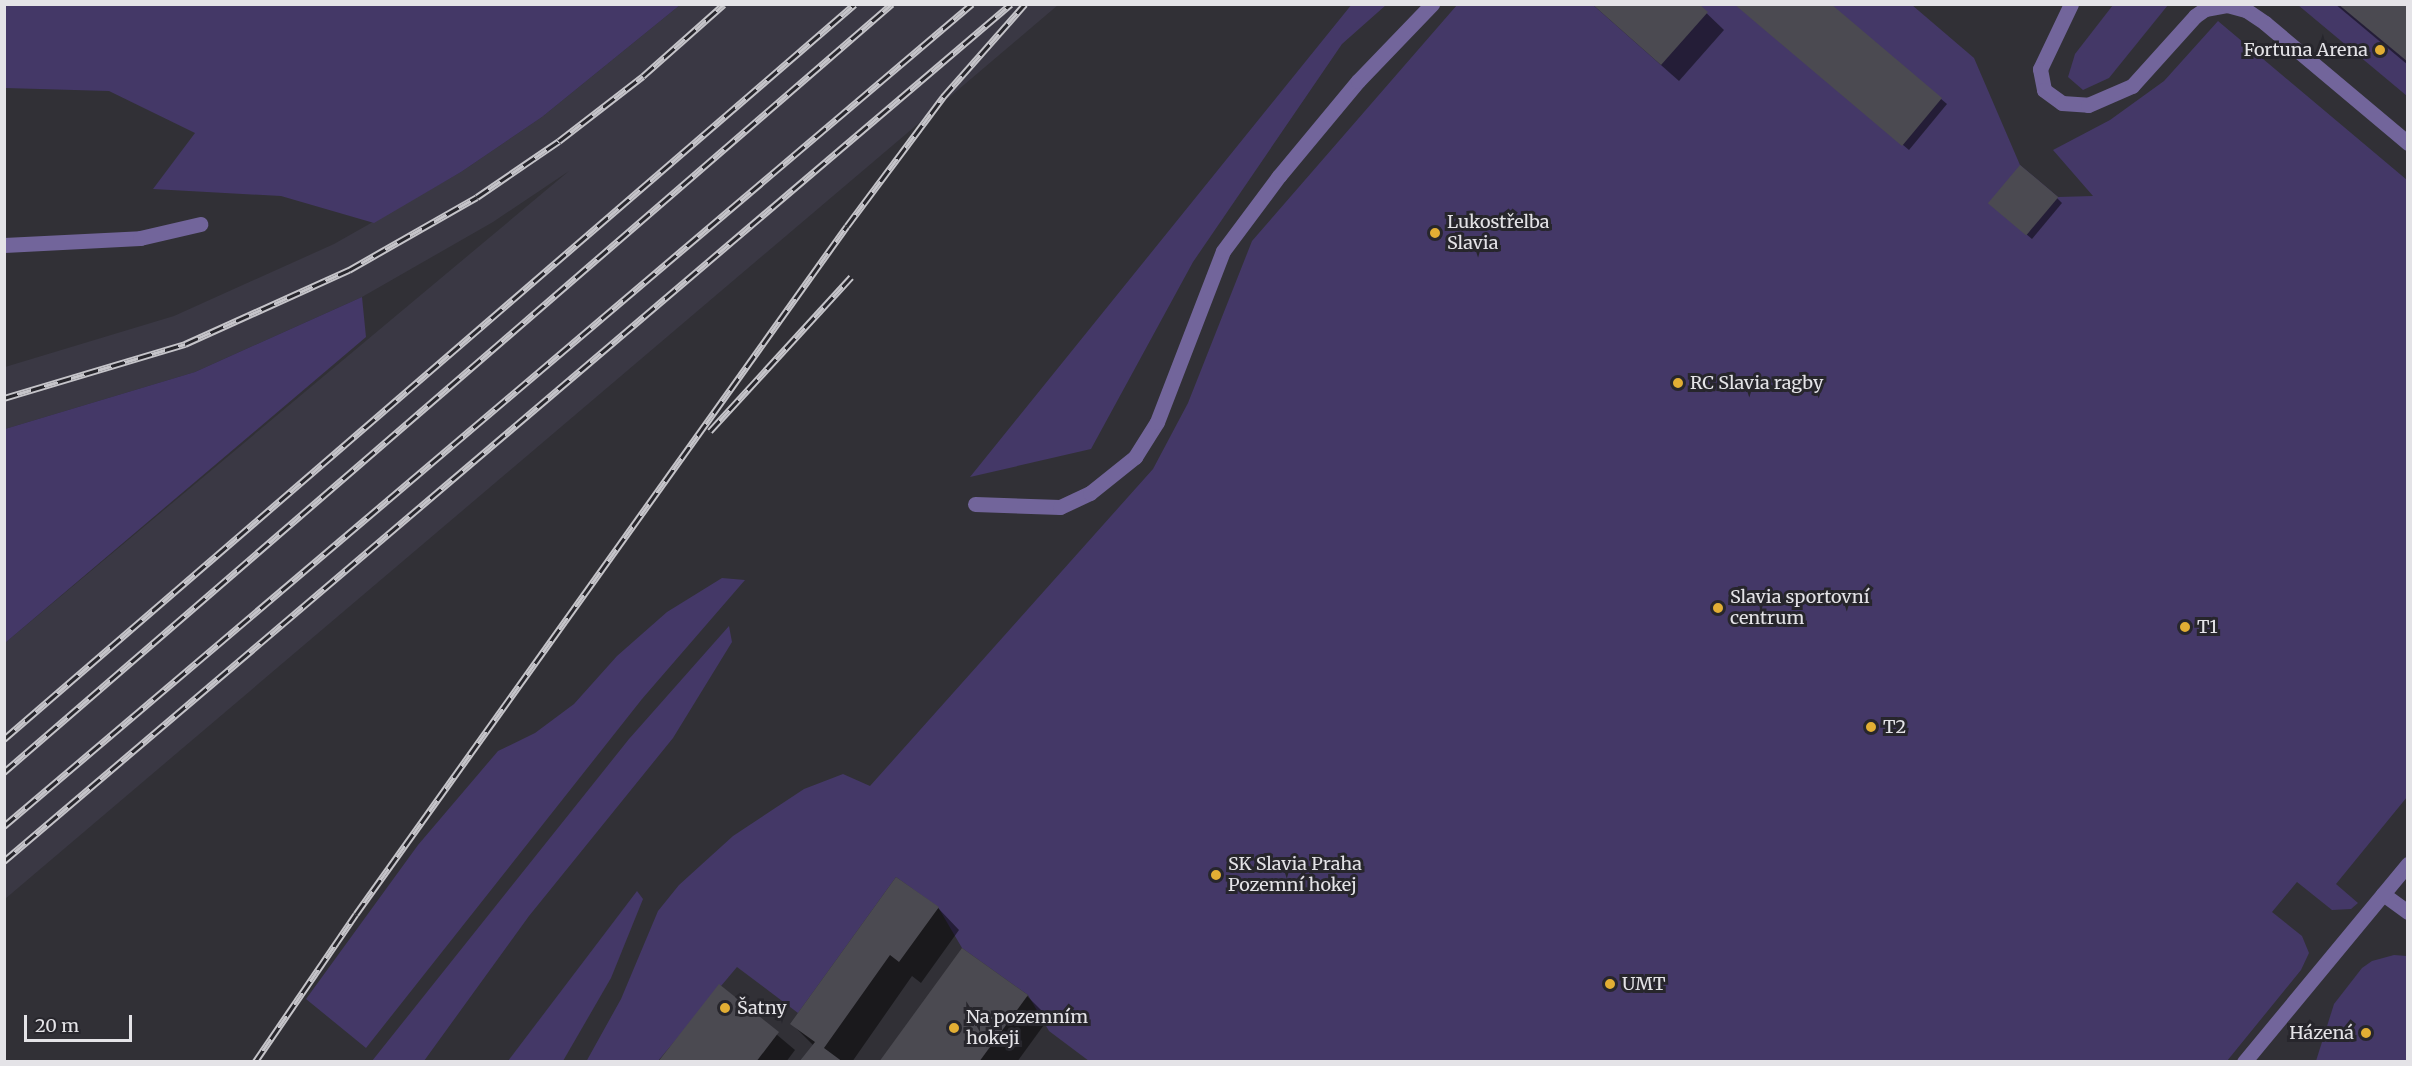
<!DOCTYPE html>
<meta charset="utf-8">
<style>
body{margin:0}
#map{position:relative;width:2412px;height:1066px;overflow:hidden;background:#313036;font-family:Merriweather,serif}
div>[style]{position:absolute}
.built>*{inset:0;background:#3a3844}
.green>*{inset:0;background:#443867}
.shadow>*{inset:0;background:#0007}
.building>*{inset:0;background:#4b4a51;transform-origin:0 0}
.minor>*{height:15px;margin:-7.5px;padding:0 7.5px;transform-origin:7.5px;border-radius:7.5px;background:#72659b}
.rail>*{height:7px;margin-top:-3.5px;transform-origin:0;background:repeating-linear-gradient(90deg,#27262c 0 14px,#c5c4c9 0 28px);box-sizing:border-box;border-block:2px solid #c5c4c9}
.dots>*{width:16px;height:16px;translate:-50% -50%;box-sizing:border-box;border:3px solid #27262c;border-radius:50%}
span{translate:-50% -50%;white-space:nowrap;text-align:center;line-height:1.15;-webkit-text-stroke:6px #27262c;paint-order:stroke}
.poi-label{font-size:18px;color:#e4e3e7}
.right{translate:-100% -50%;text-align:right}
.left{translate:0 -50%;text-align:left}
.frame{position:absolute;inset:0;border:6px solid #e4e3e7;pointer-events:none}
.scale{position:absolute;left:24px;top:1015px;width:108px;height:27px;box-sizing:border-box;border:3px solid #e4e3e7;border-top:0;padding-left:8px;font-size:18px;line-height:21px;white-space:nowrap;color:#e4e3e7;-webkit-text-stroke:4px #27262c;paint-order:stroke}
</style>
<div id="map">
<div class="built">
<div style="clip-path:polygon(680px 5px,1058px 5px,5px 899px,5px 643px,569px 171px,493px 222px,362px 297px,195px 372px,5px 429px,5px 367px,174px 316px,334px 244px,461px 172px,542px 117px)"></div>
</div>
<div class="green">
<div style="clip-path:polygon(1352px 4px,1386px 5px,1342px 44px,1193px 262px,1091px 449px,970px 477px)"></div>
<div style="clip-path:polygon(4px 5px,5px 4px,680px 5px,542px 117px,461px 172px,374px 223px,281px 196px,153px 189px,195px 133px,109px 91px,5px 88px)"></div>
<div style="clip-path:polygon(1457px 5px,1912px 5px,1974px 58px,2020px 165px,2058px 197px,2093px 196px,2053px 150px,2110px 120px,2164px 81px,2218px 21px,2407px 180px,2407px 797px,2336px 884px,2358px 903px,2351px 909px,2332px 910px,2297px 882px,2272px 912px,2302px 936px,2309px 953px,2301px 970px,2227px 1061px,1089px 1061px,1049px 1031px,1028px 995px,962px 948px,938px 907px,896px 877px,798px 1013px,737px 967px,658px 1061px,586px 1062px,621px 999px,658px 911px,679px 885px,733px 836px,804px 789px,843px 774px,870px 786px,1153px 469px,1188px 403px,1252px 241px)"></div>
<div style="clip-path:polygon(2113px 5px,2168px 5px,2109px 78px,2083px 90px,2068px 77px,2075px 54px)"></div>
<div style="clip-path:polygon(2298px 5px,2407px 5px,2407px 96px)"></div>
<div style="clip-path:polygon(362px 297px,366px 337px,5px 643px,5px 429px,195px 372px)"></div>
<div style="clip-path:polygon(722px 578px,745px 580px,642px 699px,366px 1048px,306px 999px,418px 845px,498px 751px,535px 733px,574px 704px,617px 656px,667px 612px)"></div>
<div style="clip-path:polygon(729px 626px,732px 642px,673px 738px,529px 916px,424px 1061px,372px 1061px,629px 739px)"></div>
<div style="clip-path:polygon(637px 891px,643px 899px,611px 978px,563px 1061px,508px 1061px)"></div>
<div style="clip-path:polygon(2394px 955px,2407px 956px,2407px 1061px,2316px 1061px,2334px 1004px,2362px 968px,2372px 961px)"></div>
</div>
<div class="shadow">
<div style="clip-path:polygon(1592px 4px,1697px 4px,1724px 30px,1679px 81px)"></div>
<div style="clip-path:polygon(1735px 4px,1828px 4px,1947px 104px,1909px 150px)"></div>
<div style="clip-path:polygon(2335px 4px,2408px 4px,2408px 65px)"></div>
<div style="clip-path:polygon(2057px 198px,2062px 203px,2032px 239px,1995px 208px)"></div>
<div style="clip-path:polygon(938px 908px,959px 930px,921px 983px,912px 976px,852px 1062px,801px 1062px,814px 1046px,792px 1024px)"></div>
<div style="clip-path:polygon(963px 950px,1027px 996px,1049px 1018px,1017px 1062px,883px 1062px)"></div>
<div style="clip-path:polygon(719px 986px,795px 1050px,786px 1062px,660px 1062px)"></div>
</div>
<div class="building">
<div style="clip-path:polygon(1592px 4px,1699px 4px,1708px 12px,1661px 65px)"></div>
<div style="clip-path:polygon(1734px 4px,1831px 4px,1942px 98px,1902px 146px)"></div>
<div style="clip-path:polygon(2338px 4px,2408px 4px,2408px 62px)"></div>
<div style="left:2020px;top:165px;width:50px;height:50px;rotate:40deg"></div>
<div style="clip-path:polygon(896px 877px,939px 907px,899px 962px,890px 955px,824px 1048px,843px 1062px,799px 1062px,815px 1042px,790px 1024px)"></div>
<div style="clip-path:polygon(962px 948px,1028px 995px,979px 1062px,879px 1062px)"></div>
<div style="clip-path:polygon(719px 984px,779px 1032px,756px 1062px,658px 1062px)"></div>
</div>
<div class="minor">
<div style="left:2071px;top:4px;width:72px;rotate:115.5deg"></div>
<div style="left:2040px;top:69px;width:21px;rotate:79deg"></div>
<div style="left:2044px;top:90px;width:22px;rotate:36deg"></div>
<div style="left:2062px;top:103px;width:26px;rotate:4deg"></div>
<div style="left:2088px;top:105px;width:48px;rotate:-23.4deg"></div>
<div style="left:2132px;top:86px;width:94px;rotate:-48deg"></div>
<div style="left:2195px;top:16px;width:12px;rotate:-35deg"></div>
<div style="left:2205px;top:9px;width:22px;rotate:-10deg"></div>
<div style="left:2227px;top:5px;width:20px;rotate:15deg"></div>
<div style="left:2246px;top:10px;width:23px;rotate:34deg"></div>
<div style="left:2265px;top:23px;width:187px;rotate:40deg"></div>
<div style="left:4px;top:245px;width:136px;rotate:-2.9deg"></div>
<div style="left:140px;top:238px;width:62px;rotate:-13.1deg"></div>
<div style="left:975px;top:504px;width:85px;rotate:2deg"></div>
<div style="left:1060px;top:507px;width:33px;rotate:-25deg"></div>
<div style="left:1090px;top:493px;width:58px;rotate:-38.7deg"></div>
<div style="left:1135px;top:457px;width:41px;rotate:-57.8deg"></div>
<div style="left:1157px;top:422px;width:183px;rotate:-68.9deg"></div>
<div style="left:1223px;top:251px;width:94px;rotate:-53.3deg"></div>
<div style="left:1279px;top:176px;width:124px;rotate:-50.3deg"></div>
<div style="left:1358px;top:81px;width:107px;rotate:-46.1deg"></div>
<div style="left:2383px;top:894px;width:31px;rotate:36deg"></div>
<div style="left:2244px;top:1062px;width:257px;rotate:-50.4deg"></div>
</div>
<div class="rail">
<div style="left:4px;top:398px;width:189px;rotate:-16.6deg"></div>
<div style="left:185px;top:344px;width:180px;rotate:-24.3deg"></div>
<div style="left:349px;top:270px;width:147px;rotate:-29.7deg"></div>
<div style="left:477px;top:197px;width:99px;rotate:-34.3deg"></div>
<div style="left:559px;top:141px;width:106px;rotate:-37.7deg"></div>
<div style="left:643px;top:76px;width:108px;rotate:-41.6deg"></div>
<div style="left:710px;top:431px;width:209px;rotate:-47.5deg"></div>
<div style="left:4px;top:739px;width:1124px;rotate:-40.82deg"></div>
<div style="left:4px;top:772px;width:1174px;rotate:-40.86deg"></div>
<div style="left:4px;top:826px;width:1270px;rotate:-40.34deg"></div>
<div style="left:4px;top:861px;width:1322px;rotate:-40.4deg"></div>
<div style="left:255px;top:1062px;width:179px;rotate:-55.7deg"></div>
<div style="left:356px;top:914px;width:845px;rotate:-54.49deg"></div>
<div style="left:847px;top:226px;width:161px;rotate:-53.3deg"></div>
<div style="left:943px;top:97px;width:124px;rotate:-48.6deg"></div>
</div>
<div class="dots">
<div style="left:2380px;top:50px;background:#e2ae34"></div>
<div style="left:1435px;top:233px;background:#e2ae34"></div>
<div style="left:1678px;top:383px;background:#e2ae34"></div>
<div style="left:1718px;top:608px;background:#e2ae34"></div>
<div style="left:2185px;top:627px;background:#e2ae34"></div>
<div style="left:1871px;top:727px;background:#e2ae34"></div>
<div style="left:1216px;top:875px;background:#e2ae34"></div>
<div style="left:1610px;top:984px;background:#e2ae34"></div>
<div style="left:725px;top:1008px;background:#e2ae34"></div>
<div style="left:954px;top:1028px;background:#e2ae34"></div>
<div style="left:2366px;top:1033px;background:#e2ae34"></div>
</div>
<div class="poi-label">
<span class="right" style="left:2368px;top:50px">Fortuna Arena</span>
<span class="left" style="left:1447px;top:233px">Lukostřelba<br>Slavia</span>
<span class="left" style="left:1690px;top:383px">RC Slavia ragby</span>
<span class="left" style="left:1730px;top:608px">Slavia sportovní<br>centrum</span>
<span class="left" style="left:2197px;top:627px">T1</span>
<span class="left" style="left:1883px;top:727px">T2</span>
<span class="left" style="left:1228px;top:875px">SK Slavia Praha<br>Pozemní hokej</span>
<span class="left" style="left:1622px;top:984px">UMT</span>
<span class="left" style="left:737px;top:1008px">Šatny</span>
<span class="left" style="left:966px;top:1028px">Na pozemním<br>hokeji</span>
<span class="right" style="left:2354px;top:1033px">Házená</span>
</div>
<div class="frame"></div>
<div class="scale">20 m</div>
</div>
